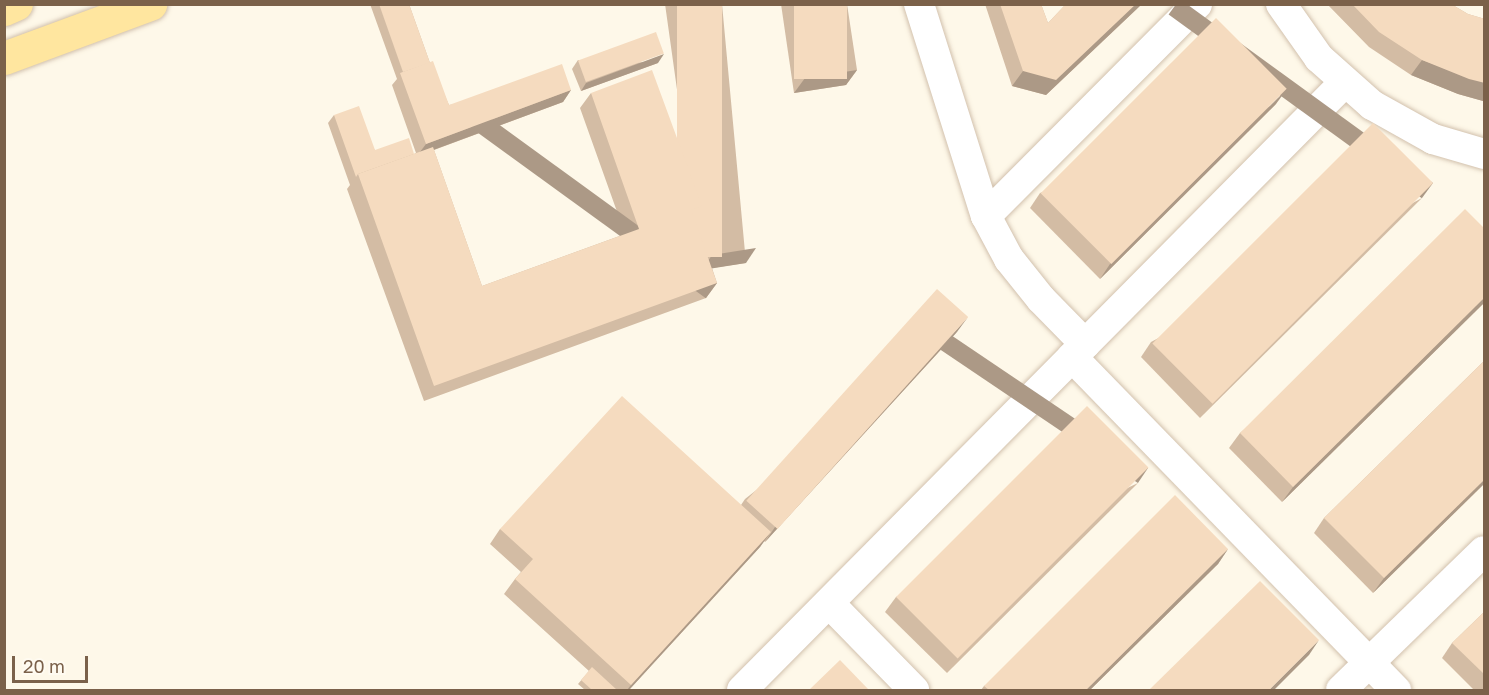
<!DOCTYPE html>
<style>
body{margin:0}
#map{position:relative;width:1489px;height:695px;overflow:hidden;background:#fef8e9;font-family:"Golos Text",sans-serif}
div>[style]{position:absolute}
.roads{filter:drop-shadow(0 0 2px #d2c1ad) drop-shadow(0 0 2px #d2c1ad)}
.minor>*{height:30px;margin:-15px;padding:0 15px;transform-origin:15px;border-radius:15px;background:#fff}
.major>*{height:33px;margin:-16.5px;padding:0 16.5px;transform-origin:16.5px;border-radius:16.5px;background:#ffe69f}
.wall>*{inset:0;background:#d3bca4}
.shaded-wall>*{inset:0;background:#ac9986;transform-origin:0 0}
.building>*{inset:0;background:#f5dbbf;transform-origin:0 0}
span{translate:-50% -50%;white-space:nowrap;text-align:center;line-height:1.15;-webkit-text-stroke:6px #fffbf1;paint-order:stroke}
.frame{position:absolute;inset:0;border:6px solid #7b614a;pointer-events:none}
.scale{position:absolute;left:12px;top:656px;width:76px;height:27px;box-sizing:border-box;border:3px solid #7b614a;border-top:0;padding-left:8px;font-size:18px;line-height:21px;white-space:nowrap;color:#7b614a;-webkit-text-stroke:4px #fffbf1;paint-order:stroke}
</style>
<div id="map">
<div class="roads">
<div class="minor">
<div style="left:919px;top:4px;width:222px;rotate:72.5deg"></div>
<div style="left:986px;top:216px;width:49px;rotate:61.9deg"></div>
<div style="left:1009px;top:259px;width:51px;rotate:51.3deg"></div>
<div style="left:1041px;top:299px;width:63px;rotate:45.6deg"></div>
<div style="left:1281px;top:4px;width:66px;rotate:54.9deg"></div>
<div style="left:1319px;top:58px;width:71px;rotate:41.6deg"></div>
<div style="left:1372px;top:105px;width:70px;rotate:29.1deg"></div>
<div style="left:1433px;top:139px;width:53px;rotate:16.4deg"></div>
<div style="left:986px;top:216px;width:299px;rotate:-45.1deg"></div>
<div style="left:1072px;top:357px;width:465px;rotate:45.8deg"></div>
<div style="left:829px;top:603px;width:122px;rotate:45.7deg"></div>
<div style="left:742px;top:690px;width:855px;rotate:-45.24deg"></div>
<div style="left:1341px;top:690px;width:199px;rotate:-44.2deg"></div>
</div>
<div class="major">
<div style="left:4px;top:9px;width:13px;rotate:-23deg"></div>
<div style="left:4px;top:58px;width:156px;rotate:-20.3deg"></div>
</div>
</div>
<div class="wall">
<div style="clip-path:polygon(370px 4px,409px 4px,430px 63px,449px 105px,571px 90px,563px 102px,434px 150px,482px 286px,625px 234px,580px 108px,591px 93px,688px 168px,665px 4px,722px 4px,746px 263px,712px 268px,717px 283px,706px 298px,424px 401px,347px 189px,350px 185px,328px 123px,334px 115px,375px 150px,414px 154px,416px 153px,392px 85px,397px 79px)"></div>
<div style="clip-path:polygon(781px 4px,847px 4px,857px 70px,846px 85px,794px 93px)"></div>
<div style="clip-path:polygon(985px 4px,1041px 4px,1048px 23px,1066px 4px,1142px 4px,1046px 95px,1012px 86px)"></div>
<div style="clip-path:polygon(1327px 4px,1451px 4px,1468px 14px,1485px 19px,1485px 98px,1483px 101px,1458px 94px,1411px 75px,1369px 47px)"></div>
<div style="clip-path:polygon(578px 60px,658px 63px,581px 91px,572px 69px)"></div>
<div style="clip-path:polygon(1276px 104px,1100px 279px,1030px 208px,1040px 193px)"></div>
<div style="clip-path:polygon(1422px 198px,1200px 418px,1141px 357px,1151px 342px)"></div>
<div style="clip-path:polygon(1485px 229px,1485px 302px,1282px 502px,1229px 448px,1240px 433px)"></div>
<div style="clip-path:polygon(957px 332px,765px 542px,764px 541px,760px 547px,629px 690px,585px 690px,578px 684px,589px 671px,504px 594px,515px 579px,521px 572px,490px 544px,500px 529px,741px 505px,745px 499px)"></div>
<div style="clip-path:polygon(1485px 360px,1485px 483px,1373px 593px,1314px 533px,1324px 518px)"></div>
<div style="clip-path:polygon(1138px 483px,947px 673px,885px 612px,896px 597px)"></div>
<div style="clip-path:polygon(1228px 549px,1218px 564px,1090px 690px,981px 690px,984px 686px)"></div>
<div style="clip-path:polygon(1485px 611px,1485px 690px,1474px 690px,1442px 658px,1452px 643px)"></div>
</div>
<div class="shaded-wall">
<div style="clip-path:polygon(1136px 4px,1142px 4px,1046px 95px,1012px 86px,1023px 71px)"></div>
<div style="clip-path:polygon(664px 54px,658px 63px,581px 91px,586px 83px)"></div>
<div style="clip-path:polygon(1422px 60px,1485px 83px,1485px 98px,1483px 101px,1458px 94px,1411px 75px)"></div>
<div style="clip-path:polygon(857px 70px,846px 85px,794px 93px,805px 78px)"></div>
<div style="clip-path:polygon(1287px 89px,1276px 104px,1100px 279px,1110px 264px)"></div>
<div style="clip-path:polygon(571px 90px,563px 102px,417px 156px,426px 144px)"></div>
<div style="left:1433px;top:183px;width:19px;height:313px;rotate:126deg"></div>
<div style="clip-path:polygon(702px 206px,691px 221px,691px 210px)"></div>
<div style="clip-path:polygon(756px 248px,746px 263px,702px 270px,712px 255px)"></div>
<div style="left:717px;top:283px;width:19px;height:301px;rotate:126deg"></div>
<div style="clip-path:polygon(1485px 297px,1485px 302px,1282px 502px,1293px 487px)"></div>
<div style="clip-path:polygon(968px 317px,957px 332px,765px 542px,775px 527px)"></div>
<div style="left:1148px;top:468px;width:18px;height:269px;rotate:124deg"></div>
<div style="clip-path:polygon(1485px 479px,1485px 483px,1373px 593px,1384px 578px)"></div>
<div style="clip-path:polygon(771px 532px,760px 547px,629px 690px,627px 690px,631px 685px)"></div>
<div style="clip-path:polygon(1228px 549px,1218px 564px,1090px 690px,1086px 690px)"></div>
<div style="clip-path:polygon(1319px 640px,1309px 655px,1274px 690px,1269px 690px)"></div>
</div>
<div class="building">
<div style="clip-path:polygon(379px 4px,409px 4px,430px 63px,403px 72px)"></div>
<div style="left:677px;top:4px;width:45px;height:253px"></div>
<div style="left:794px;top:4px;width:53px;height:75px"></div>
<div style="clip-path:polygon(1000px 4px,1041px 4px,1048px 23px,1066px 4px,1136px 4px,1056px 80px,1023px 71px)"></div>
<div style="clip-path:polygon(1352px 4px,1451px 4px,1468px 14px,1485px 19px,1485px 83px,1469px 79px,1422px 60px,1379px 32px)"></div>
<div style="left:1216px;top:18px;width:100px;height:248px;rotate:45deg"></div>
<div style="left:656px;top:32px;width:23px;height:83px;rotate:70deg"></div>
<div style="clip-path:polygon(433px 61px,449px 105px,562px 64px,571px 90px,426px 144px,400px 73px)"></div>
<div style="clip-path:polygon(652px 70px,702px 206px,691px 210px,717px 283px,434px 386px,358px 174px,433px 147px,482px 286px,639px 229px,591px 93px)"></div>
<div style="clip-path:polygon(359px 106px,375px 150px,409px 138px,414px 154px,358px 174px,356px 177px,334px 115px)"></div>
<div style="left:1373px;top:123px;width:85px;height:312px;rotate:45deg"></div>
<div style="clip-path:polygon(1465px 209px,1485px 229px,1485px 297px,1293px 487px,1240px 433px)"></div>
<div style="left:937px;top:289px;width:42px;height:285px;rotate:42deg"></div>
<div style="clip-path:polygon(1485px 360px,1485px 479px,1384px 578px,1324px 518px)"></div>
<div style="clip-path:polygon(622px 396px,771px 532px,631px 685px,515px 579px,533px 559px,500px 529px)"></div>
<div style="left:1087px;top:406px;width:87px;height:270px;rotate:45deg"></div>
<div style="clip-path:polygon(1175px 495px,1228px 549px,1086px 690px,989px 690px,984px 686px)"></div>
<div style="clip-path:polygon(1260px 581px,1319px 640px,1269px 690px,1149px 690px)"></div>
<div style="clip-path:polygon(1485px 611px,1485px 675px,1452px 643px)"></div>
<div style="clip-path:polygon(840px 660px,869px 690px,809px 690px)"></div>
<div style="clip-path:polygon(592px 667px,617px 690px,592px 690px,581px 680px)"></div>
</div>
<div class="frame"></div>
<div class="scale">20 m</div>
</div>
